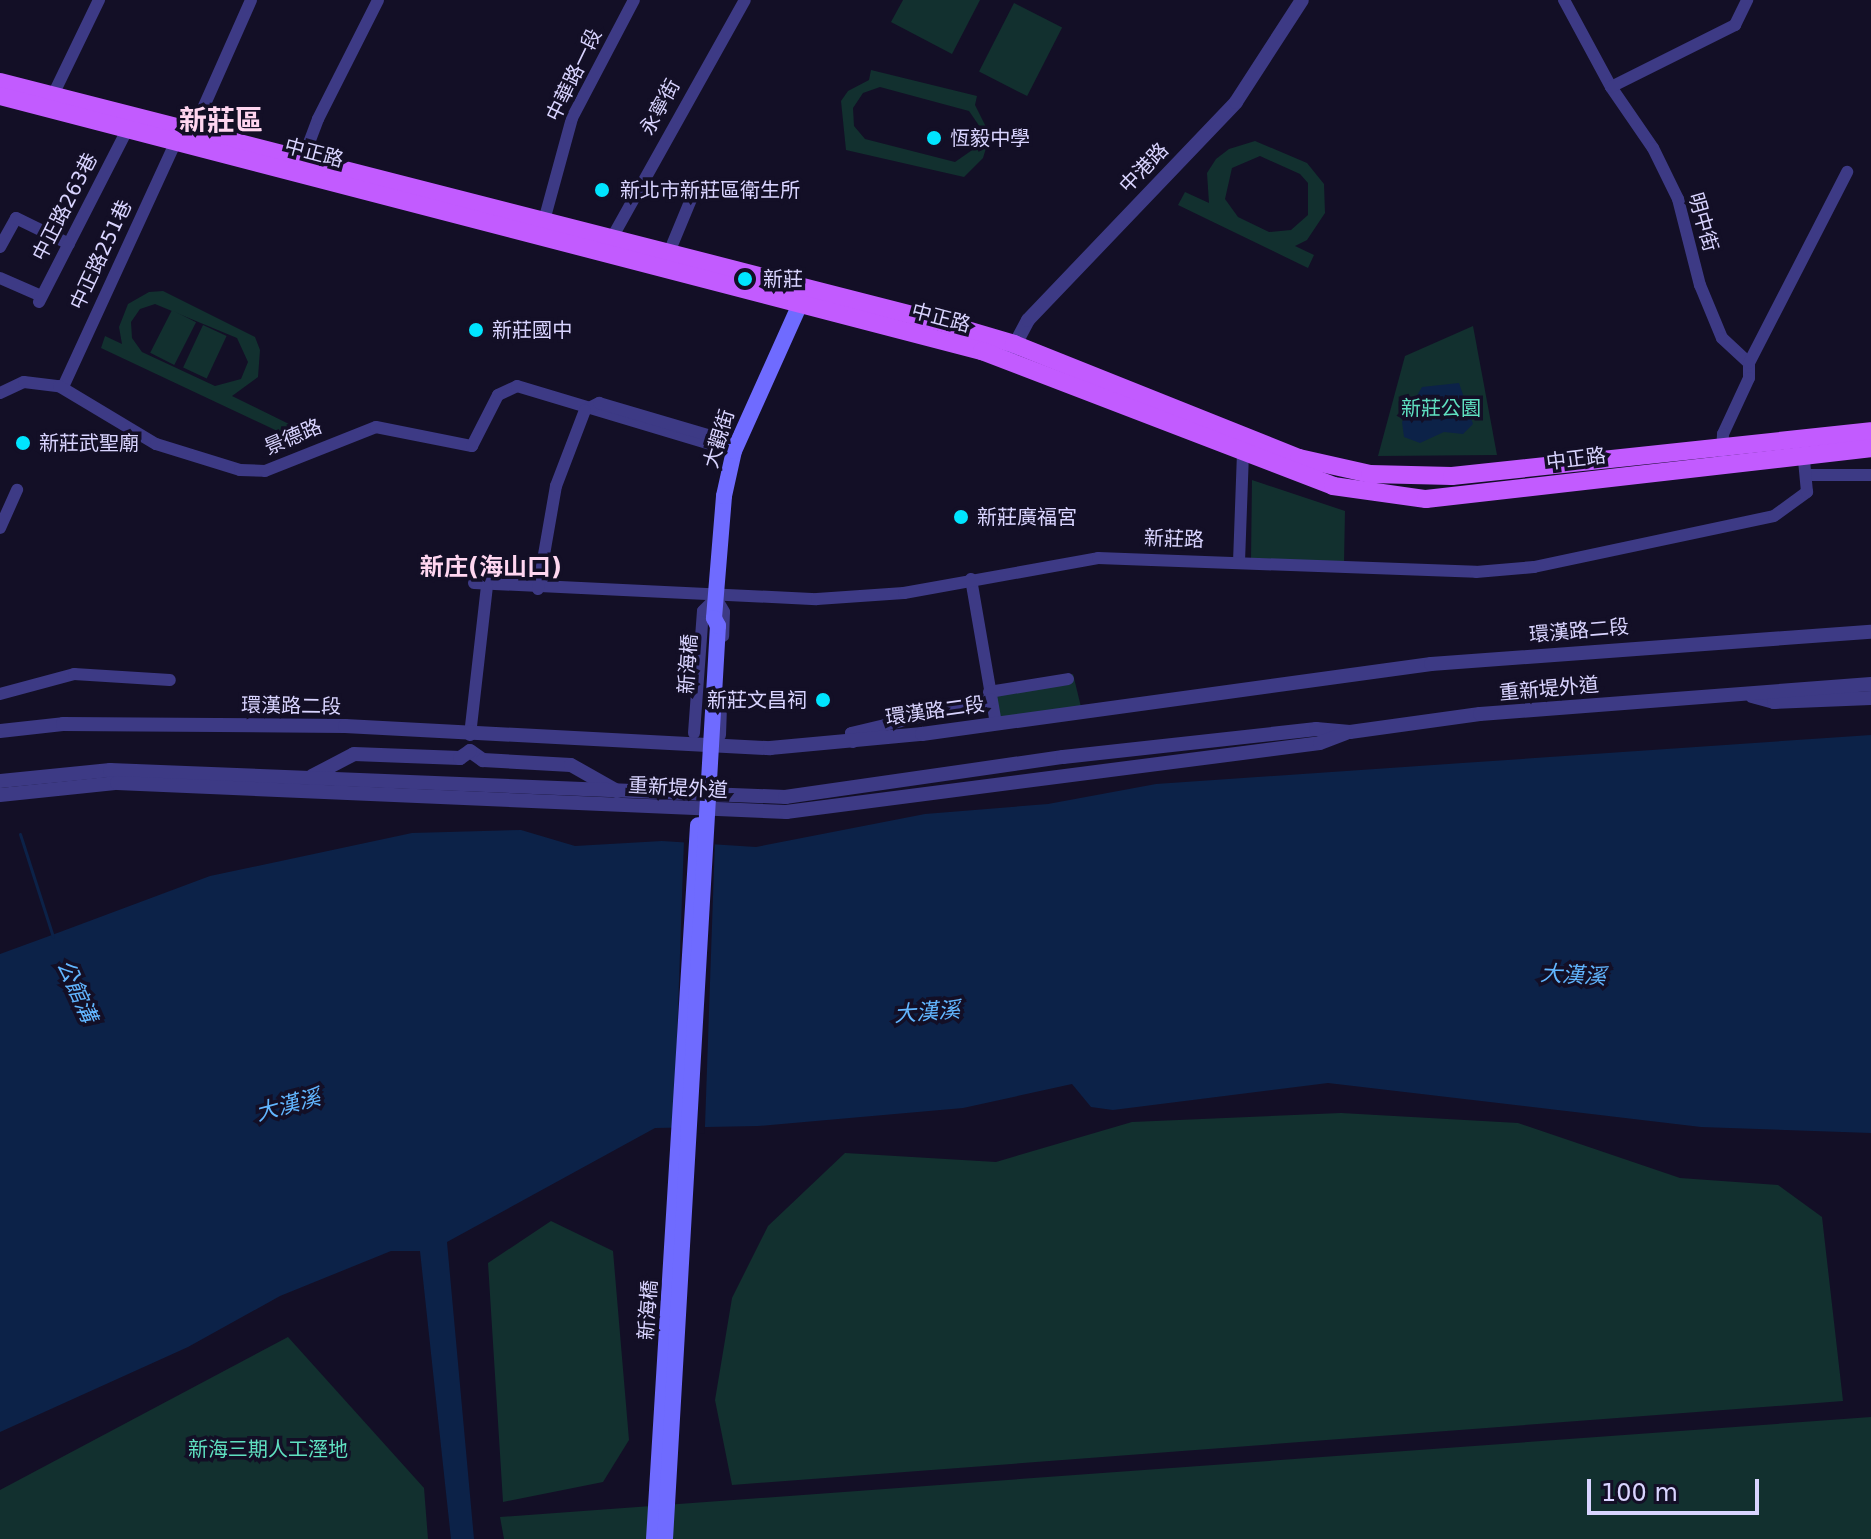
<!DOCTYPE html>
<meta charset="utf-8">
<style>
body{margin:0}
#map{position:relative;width:1871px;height:1539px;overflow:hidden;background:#130f26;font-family:"DejaVu Sans","Noto Sans TC",sans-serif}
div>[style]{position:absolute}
.green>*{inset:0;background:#12302f;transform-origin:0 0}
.water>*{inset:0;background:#0c2248}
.pier>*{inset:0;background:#130f26;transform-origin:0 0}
.stream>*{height:3px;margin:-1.5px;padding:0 1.5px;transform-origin:1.5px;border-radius:1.5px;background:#0c2248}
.minor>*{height:12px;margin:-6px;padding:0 6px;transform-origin:6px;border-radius:6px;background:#3d3a85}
.tertiary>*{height:14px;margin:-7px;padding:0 7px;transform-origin:7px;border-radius:7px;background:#3d3a85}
.secondary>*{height:16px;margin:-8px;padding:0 8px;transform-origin:8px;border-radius:8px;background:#6f6bff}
.primary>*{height:18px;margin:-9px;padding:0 9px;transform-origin:9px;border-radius:9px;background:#c25bff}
.secondary-bridge>*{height:16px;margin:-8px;padding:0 8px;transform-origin:8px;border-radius:8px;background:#6f6bff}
.dots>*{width:22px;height:22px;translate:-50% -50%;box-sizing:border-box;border:4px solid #130f26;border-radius:50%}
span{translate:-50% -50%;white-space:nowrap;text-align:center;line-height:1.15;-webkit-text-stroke:7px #130f26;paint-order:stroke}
.street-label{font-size:20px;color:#d9d4ff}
.poi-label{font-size:20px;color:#d9d4ff}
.left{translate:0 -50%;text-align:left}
.right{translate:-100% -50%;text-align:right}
.park-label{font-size:20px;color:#5fe0c0}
.water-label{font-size:22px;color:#62b6ff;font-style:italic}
.quarter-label{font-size:24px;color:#ffd6f0;font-weight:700}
.district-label{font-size:28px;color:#ffd6f0;font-weight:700}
.scale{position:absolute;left:1587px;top:1479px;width:172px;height:36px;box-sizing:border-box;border:4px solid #d9d4ff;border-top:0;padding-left:10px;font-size:24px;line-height:28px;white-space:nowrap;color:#d9d4ff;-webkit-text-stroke:6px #130f26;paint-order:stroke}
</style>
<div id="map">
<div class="green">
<div style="clip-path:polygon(903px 0,980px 0,952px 54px,891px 22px)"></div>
<div style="left:1014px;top:3px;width:54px;height:77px;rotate:27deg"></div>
<div style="clip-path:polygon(evenodd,871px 70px,977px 96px,975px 105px,990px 135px,983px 158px,964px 177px,846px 150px,841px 101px,848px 91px,869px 80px,871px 70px,880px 87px,969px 111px,980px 127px,978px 146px,955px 162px,865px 139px,854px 126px,853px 108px,863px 93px,880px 87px)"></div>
<div style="clip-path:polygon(evenodd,1255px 141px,1307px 163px,1324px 184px,1325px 213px,1307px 240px,1295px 246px,1314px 255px,1308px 268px,1178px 205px,1185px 192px,1209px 203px,1207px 173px,1216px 159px,1229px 149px,1255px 141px,1260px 156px,1300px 174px,1308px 183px,1308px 215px,1291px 230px,1269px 232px,1238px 217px,1225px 199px,1232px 168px,1260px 156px)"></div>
<div style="clip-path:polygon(evenodd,163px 291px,255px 337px,260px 350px,258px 377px,232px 396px,293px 426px,288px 436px,101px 348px,105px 336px,122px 344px,119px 327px,128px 304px,149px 292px,163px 291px,155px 304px,237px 338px,248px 362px,241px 379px,215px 386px,142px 352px,132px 338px,131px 322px,140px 309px,155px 304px)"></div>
<div style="left:172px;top:310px;width:27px;height:48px;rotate:27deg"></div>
<div style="left:203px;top:325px;width:26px;height:47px;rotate:25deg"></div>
<div style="clip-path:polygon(1473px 326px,1497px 455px,1378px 456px,1405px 356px)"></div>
<div style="clip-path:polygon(1252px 480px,1345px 511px,1344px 562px,1251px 560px)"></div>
<div style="clip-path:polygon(1073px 674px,1081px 707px,998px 718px,993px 694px)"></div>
<div style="clip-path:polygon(1341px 1113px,1518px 1123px,1680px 1178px,1778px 1185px,1822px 1217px,1843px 1401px,732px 1485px,715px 1400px,732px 1298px,768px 1226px,845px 1153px,996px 1162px,1132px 1122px)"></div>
<div style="clip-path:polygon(551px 1221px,613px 1251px,629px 1440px,603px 1482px,503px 1502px,488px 1263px)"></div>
<div style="clip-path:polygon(288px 1337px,424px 1488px,428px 1539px,0 1539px,0 1490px)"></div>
<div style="clip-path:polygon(1871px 1417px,1871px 1539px,504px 1539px,500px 1517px)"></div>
</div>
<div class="water">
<div style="clip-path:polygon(1459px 383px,1473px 424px,1463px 434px,1444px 432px,1420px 443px,1404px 437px,1402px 422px,1422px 387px)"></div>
<div style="clip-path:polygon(1871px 735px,1871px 1133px,1701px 1127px,1328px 1083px,1113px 1110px,1091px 1107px,1072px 1084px,963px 1108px,758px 1126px,655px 1128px,447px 1242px,474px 1539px,451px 1539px,420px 1251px,391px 1251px,280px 1296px,188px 1347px,0 1432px,0 954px,52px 935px,210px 876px,412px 833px,521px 830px,575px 846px,662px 841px,756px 847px,925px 814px,1048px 804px,1156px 784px)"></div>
</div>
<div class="pier">
<div style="left:684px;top:839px;width:31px;height:294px;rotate:2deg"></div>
</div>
<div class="stream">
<div style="left:20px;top:834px;width:108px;rotate:72.2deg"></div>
</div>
<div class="minor">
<div style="left:1564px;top:0;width:99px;rotate:61.6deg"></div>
<div style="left:1611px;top:87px;width:74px;rotate:55.5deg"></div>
<div style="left:1653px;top:148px;width:57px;rotate:63.9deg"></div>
<div style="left:1678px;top:199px;width:89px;rotate:75.7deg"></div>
<div style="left:1700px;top:285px;width:57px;rotate:67.5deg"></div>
<div style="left:1722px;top:338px;width:37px;rotate:43deg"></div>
<div style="left:1749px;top:363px;width:15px;rotate:90deg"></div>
<div style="left:1749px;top:378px;width:62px;rotate:114.9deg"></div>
<div style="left:1723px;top:434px;width:18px;rotate:93deg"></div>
<div style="left:1611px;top:87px;width:139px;rotate:-26.6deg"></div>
<div style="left:1735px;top:25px;width:28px;rotate:-64deg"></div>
<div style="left:53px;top:95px;width:106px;rotate:-64.2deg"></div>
<div style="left:193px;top:131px;width:143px;rotate:-66.1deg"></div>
<div style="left:301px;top:164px;width:48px;rotate:-69.3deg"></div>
<div style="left:318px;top:119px;width:133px;rotate:-63.2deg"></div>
<div style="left:545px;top:217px;width:103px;rotate:-74.7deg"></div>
<div style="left:572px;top:118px;width:133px;rotate:-62.3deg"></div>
<div style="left:613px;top:236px;width:270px;rotate:-60.8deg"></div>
<div style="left:0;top:247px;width:33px;rotate:-61deg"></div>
<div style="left:16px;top:218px;width:59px;rotate:26.1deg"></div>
<div style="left:670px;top:250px;width:57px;rotate:-67.5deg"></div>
<div style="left:0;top:278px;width:40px;rotate:23.4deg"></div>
<div style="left:39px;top:302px;width:193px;rotate:-62.9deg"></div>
<div style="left:1749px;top:363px;width:215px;rotate:-62.8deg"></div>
<div style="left:63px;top:387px;width:271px;rotate:-65.3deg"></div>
<div style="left:0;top:393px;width:26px;rotate:-25deg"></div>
<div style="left:24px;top:382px;width:35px;rotate:7deg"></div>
<div style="left:59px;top:386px;width:113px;rotate:30.9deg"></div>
<div style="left:156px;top:444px;width:88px;rotate:17.2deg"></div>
<div style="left:240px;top:470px;width:25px;rotate:2deg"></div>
<div style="left:265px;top:471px;width:119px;rotate:-21.6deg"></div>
<div style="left:376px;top:427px;width:98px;rotate:11.2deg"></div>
<div style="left:472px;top:446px;width:57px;rotate:-63deg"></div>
<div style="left:498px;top:395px;width:21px;rotate:-25deg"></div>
<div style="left:517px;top:386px;width:227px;rotate:16.7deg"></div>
<div style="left:585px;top:410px;width:16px;rotate:-27deg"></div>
<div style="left:599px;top:403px;width:131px;rotate:16.4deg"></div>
<div style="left:725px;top:440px;width:14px;rotate:51deg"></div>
<div style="left:1807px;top:475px;width:64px"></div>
<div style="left:0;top:528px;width:42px;rotate:-65.9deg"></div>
<div style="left:1239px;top:562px;width:107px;rotate:-87.9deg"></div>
<div style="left:971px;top:579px;width:146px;rotate:80.2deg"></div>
<div style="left:474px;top:583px;width:343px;rotate:2.7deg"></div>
<div style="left:817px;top:599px;width:87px;rotate:-3.9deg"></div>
<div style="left:904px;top:593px;width:197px;rotate:-10.2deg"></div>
<div style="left:1098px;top:558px;width:378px;rotate:2.1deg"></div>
<div style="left:1476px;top:572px;width:58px;rotate:-4.9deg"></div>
<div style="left:1534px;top:567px;width:245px;rotate:-12deg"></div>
<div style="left:1774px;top:516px;width:41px;rotate:-36deg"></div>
<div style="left:1807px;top:492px;width:42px;rotate:-95.4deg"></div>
<div style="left:538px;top:589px;width:105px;rotate:-80.1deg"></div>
<div style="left:556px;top:486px;width:81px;rotate:-69.1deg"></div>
<div style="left:716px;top:598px;width:16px;rotate:60deg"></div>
<div style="left:724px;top:612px;width:24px;rotate:92deg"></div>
<div style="left:989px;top:692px;width:80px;rotate:-9.3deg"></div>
<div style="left:0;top:694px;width:77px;rotate:-15.1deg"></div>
<div style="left:74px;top:674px;width:96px;rotate:3.6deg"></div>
<div style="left:694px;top:733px;width:122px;rotate:-85.8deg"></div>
<div style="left:703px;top:611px;width:18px;rotate:-45deg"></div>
<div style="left:470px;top:735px;width:151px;rotate:-83.5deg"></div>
<div style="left:720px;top:735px;width:25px;rotate:-88deg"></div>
<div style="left:853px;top:742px;width:9px;rotate:-103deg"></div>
<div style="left:851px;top:733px;width:144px;rotate:-13.3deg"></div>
</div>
<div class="tertiary">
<div style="left:1011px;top:352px;width:36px;rotate:-62deg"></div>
<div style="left:1028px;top:320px;width:301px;rotate:-46.3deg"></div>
<div style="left:1236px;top:102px;width:121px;rotate:-57.1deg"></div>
<div style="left:1752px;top:696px;width:23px;rotate:15deg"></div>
<div style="left:1774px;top:702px;width:97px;rotate:-2.4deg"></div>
<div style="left:0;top:731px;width:63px;rotate:-6.3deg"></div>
<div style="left:63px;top:724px;width:282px;rotate:0.4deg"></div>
<div style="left:345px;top:726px;width:426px;rotate:3deg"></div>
<div style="left:770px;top:748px;width:153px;rotate:-5.3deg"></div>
<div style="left:922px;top:734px;width:514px;rotate:-7.83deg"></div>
<div style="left:1431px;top:664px;width:441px;rotate:-4.2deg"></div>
<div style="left:470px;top:751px;width:16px;rotate:35deg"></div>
<div style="left:483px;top:760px;width:88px;rotate:3.3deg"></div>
<div style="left:571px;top:765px;width:53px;rotate:29.5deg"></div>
<div style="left:312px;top:776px;width:47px;rotate:-27.6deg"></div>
<div style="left:354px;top:754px;width:106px;rotate:2.2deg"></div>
<div style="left:460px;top:758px;width:12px;rotate:-35deg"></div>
<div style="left:0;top:781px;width:111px;rotate:-5.7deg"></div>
<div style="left:110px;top:770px;width:676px;rotate:2.29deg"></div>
<div style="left:785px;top:797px;width:281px;rotate:-8.2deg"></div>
<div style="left:1063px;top:757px;width:255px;rotate:-6.3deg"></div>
<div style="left:1316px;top:729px;width:34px;rotate:5deg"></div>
<div style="left:1350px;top:732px;width:131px;rotate:-7.9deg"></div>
<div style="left:1480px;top:714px;width:392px;rotate:-4.4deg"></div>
<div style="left:0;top:795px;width:118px;rotate:-5.9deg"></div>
<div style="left:117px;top:783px;width:670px;rotate:2.48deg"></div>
<div style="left:786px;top:812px;width:538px;rotate:-7.36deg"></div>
<div style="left:1320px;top:743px;width:28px;rotate:-21deg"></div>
</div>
<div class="secondary">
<div style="left:714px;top:618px;width:122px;rotate:-85.3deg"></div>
<div style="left:724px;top:496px;width:46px;rotate:-77.5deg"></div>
<div style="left:734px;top:451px;width:171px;rotate:-65.8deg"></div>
<div style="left:654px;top:1539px;width:715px;rotate:-86.47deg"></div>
</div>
<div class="primary">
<div style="left:0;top:82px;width:977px;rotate:14.33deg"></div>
<div style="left:947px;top:324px;width:70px;rotate:16.6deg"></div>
<div style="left:1014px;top:344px;width:307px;rotate:21.8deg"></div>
<div style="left:1299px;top:458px;width:73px;rotate:12.7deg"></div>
<div style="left:1370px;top:474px;width:82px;rotate:1.4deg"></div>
<div style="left:1452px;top:476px;width:421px;rotate:-6.1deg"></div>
<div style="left:0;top:96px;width:1015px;rotate:14.56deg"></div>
<div style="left:982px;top:351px;width:376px;rotate:21deg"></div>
<div style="left:1333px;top:486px;width:94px;rotate:8deg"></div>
<div style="left:1426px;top:499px;width:448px;rotate:-6.5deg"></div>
</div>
<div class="secondary-bridge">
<div style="left:665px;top:1539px;width:915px;rotate:-86.68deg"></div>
<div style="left:718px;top:626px;width:9px;rotate:-117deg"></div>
</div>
<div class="dots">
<div style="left:934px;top:138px;background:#00e5ff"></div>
<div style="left:602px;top:190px;background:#00e5ff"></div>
<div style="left:745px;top:279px;background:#00e5ff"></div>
<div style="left:476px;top:330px;background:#00e5ff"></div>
<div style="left:23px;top:443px;background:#00e5ff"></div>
<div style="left:961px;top:517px;background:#00e5ff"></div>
<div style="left:823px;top:700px;background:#00e5ff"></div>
</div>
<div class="street-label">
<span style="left:574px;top:75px;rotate:-64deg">中華路一段</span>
<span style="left:660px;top:107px;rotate:-61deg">永寧街</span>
<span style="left:314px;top:153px;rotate:15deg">中正路</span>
<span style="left:1144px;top:168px;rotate:-46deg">中港路</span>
<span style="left:65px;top:207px;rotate:-63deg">中正路263巷</span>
<span style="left:1703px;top:222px;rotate:74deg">明中街</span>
<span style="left:101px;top:255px;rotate:-65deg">中正路251巷</span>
<span style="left:941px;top:318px;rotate:15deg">中正路</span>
<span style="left:293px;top:437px;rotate:-23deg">景德路</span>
<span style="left:719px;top:439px;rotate:-73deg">大觀街</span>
<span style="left:1576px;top:459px;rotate:-7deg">中正路</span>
<span style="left:1174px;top:539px;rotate:2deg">新莊路</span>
<span style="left:1579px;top:631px;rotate:-5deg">環漢路二段</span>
<span style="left:688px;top:664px;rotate:-86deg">新海橋</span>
<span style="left:1549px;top:689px;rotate:-5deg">重新堤外道</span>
<span style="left:291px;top:706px;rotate:1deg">環漢路二段</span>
<span style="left:935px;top:711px;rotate:-8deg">環漢路二段</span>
<span style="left:678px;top:788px;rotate:3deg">重新堤外道</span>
<span style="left:648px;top:1310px;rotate:-86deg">新海橋</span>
</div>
<div class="poi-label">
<span class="left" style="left:950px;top:138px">恆毅中學</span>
<span class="left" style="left:620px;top:190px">新北市新莊區衛生所</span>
<span class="left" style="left:763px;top:279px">新莊</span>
<span class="left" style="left:492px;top:330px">新莊國中</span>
<span class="left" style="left:39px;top:443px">新莊武聖廟</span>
<span class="left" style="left:977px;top:517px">新莊廣福宮</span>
<span class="right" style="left:807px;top:700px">新莊文昌祠</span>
</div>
<div class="park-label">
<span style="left:1441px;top:408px">新莊公園</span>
<span style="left:268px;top:1449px">新海三期人工溼地</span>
</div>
<div class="water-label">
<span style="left:1573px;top:975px;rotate:3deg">大漢溪</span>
<span style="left:77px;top:991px;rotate:66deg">公館溝</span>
<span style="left:927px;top:1012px;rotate:-4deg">大漢溪</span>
<span style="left:288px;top:1105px;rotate:-15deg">大漢溪</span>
</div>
<div class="quarter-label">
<span style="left:491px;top:568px">新庄(海山口)</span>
</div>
<div class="district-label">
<span style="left:221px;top:121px">新莊區</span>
</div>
<div class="scale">100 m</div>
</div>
